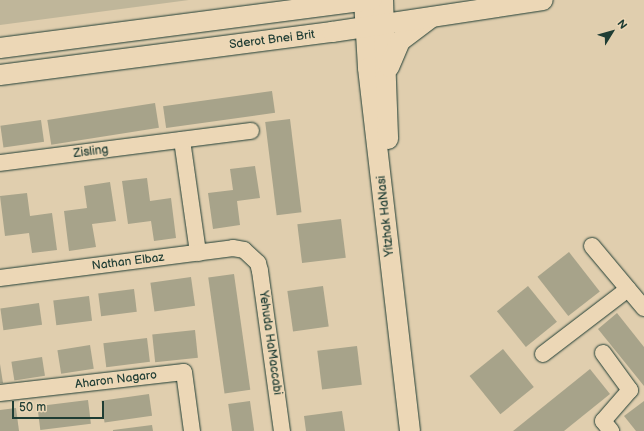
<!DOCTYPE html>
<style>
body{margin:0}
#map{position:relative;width:644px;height:431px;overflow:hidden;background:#e0ceae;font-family:"Balsamiq Sans",sans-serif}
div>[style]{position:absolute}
.green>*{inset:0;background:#bfb69a}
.building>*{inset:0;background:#a7a38a;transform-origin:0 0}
.roads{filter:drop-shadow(0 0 1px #1f3d34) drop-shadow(0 0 1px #1f3d34)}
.minor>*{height:16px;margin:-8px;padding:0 8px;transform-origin:8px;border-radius:8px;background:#ecd7b6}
.major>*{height:20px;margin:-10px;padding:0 10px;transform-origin:10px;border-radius:10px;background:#ecd7b6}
span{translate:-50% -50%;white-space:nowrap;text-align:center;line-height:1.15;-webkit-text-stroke:3px #ecd7b6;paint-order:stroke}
.street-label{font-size:12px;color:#1f3d34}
.north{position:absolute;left:592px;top:12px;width:40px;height:40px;-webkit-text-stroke:3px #ecd7b6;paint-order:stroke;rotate:53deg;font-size:11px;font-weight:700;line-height:16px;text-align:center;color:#1f3d34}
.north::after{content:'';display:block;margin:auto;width:14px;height:18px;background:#1f3d34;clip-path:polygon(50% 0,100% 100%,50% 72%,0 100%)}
.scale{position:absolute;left:12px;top:401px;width:92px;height:18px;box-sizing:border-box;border:2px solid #1f3d34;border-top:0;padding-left:5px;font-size:12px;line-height:14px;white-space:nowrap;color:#1f3d34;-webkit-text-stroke:3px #ecd7b6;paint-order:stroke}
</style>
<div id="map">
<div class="green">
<div style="clip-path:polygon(0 0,189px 0,0 25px)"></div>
</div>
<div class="building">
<div style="left:272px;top:91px;width:22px;height:110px;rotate:82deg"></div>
<div style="left:155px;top:103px;width:25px;height:109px;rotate:81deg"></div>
<div style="left:290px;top:119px;width:94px;height:25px;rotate:83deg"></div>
<div style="left:41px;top:120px;width:22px;height:41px;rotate:82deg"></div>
<div style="clip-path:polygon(255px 166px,260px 198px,237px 201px,240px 225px,213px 229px,208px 193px,233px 190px,230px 169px)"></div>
<div style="clip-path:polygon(147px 178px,150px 201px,171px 198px,176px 238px,154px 241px,151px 221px,128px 224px,122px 181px)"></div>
<div style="clip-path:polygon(110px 182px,116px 221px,92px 224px,96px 247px,69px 251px,64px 211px,87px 208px,84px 186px)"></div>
<div style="clip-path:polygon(27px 193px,30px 216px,52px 213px,57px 250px,32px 253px,29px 233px,5px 236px,0 196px)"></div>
<div style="left:341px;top:219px;width:39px;height:44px;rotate:83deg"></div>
<div style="left:569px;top:252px;width:50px;height:40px;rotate:52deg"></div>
<div style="left:234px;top:274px;width:117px;height:26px;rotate:82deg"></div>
<div style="left:191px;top:277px;width:29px;height:41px;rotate:82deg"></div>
<div style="left:323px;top:286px;width:41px;height:36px;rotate:82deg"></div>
<div style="left:528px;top:286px;width:46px;height:40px;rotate:51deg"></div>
<div style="left:134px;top:289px;width:23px;height:36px;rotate:83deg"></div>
<div style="left:89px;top:296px;width:25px;height:36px;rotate:83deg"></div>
<div style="left:39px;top:303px;width:22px;height:39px;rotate:82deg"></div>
<div style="clip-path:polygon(617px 313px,644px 347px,644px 386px,598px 329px)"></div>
<div style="left:195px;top:330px;width:28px;height:43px;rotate:84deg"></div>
<div style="left:147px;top:338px;width:24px;height:44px;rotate:83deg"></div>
<div style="left:90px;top:345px;width:24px;height:33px;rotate:81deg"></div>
<div style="left:357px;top:346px;width:39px;height:40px;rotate:83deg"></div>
<div style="left:503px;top:349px;width:49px;height:43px;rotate:51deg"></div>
<div style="left:42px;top:357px;width:19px;height:31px;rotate:81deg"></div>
<div style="clip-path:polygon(0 364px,3px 383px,0 383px)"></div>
<div style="clip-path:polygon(590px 369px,610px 394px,564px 431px,513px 431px)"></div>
<div style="left:149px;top:394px;width:22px;height:48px;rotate:82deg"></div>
<div style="left:88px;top:400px;width:24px;height:51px;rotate:83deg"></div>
<div style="left:250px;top:401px;width:30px;height:22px;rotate:82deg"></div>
<div style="clip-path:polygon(644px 401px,644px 431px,636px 431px,624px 416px)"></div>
<div style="clip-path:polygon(16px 408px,19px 431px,0 431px,0 410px)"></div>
<div style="clip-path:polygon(342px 411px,345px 431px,306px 431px,304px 416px)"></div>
<div style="clip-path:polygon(152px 425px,153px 431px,113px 431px,113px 430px)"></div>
</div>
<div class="roads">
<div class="minor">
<div style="left:182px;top:140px;width:114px;rotate:81.9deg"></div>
<div style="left:0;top:163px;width:253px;rotate:-7.3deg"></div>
<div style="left:592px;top:246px;width:81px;rotate:50deg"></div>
<div style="left:0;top:278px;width:235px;rotate:-7.3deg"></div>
<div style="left:233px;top:248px;width:11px;rotate:10deg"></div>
<div style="left:244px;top:250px;width:19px;rotate:43deg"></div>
<div style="left:258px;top:263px;width:8px;rotate:76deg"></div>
<div style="left:260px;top:271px;width:162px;rotate:82.2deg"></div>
<div style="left:603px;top:353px;width:46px;rotate:53.9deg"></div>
<div style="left:630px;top:390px;width:41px;rotate:131.1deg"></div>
<div style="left:603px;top:421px;width:13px;rotate:51deg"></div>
<div style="left:543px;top:354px;width:107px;rotate:-37.4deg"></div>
<div style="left:0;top:393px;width:185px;rotate:-6.5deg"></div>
<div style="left:184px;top:372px;width:60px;rotate:82.3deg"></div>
</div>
<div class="major">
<div style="left:364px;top:0;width:68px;rotate:86.6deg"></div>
<div style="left:368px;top:68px;width:365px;rotate:83.4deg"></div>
<div style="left:383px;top:0;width:139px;rotate:87.9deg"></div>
<div style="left:0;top:48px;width:375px;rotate:-7.4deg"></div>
<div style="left:389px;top:67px;width:28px;rotate:-67deg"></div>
<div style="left:400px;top:41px;width:39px;rotate:-37deg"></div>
<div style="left:0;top:75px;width:335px;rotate:-7.4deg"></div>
<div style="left:332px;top:32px;width:213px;rotate:-8.6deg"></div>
</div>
</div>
<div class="street-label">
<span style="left:272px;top:40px;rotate:-7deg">Sderot Bnei Brit</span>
<span style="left:91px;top:152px;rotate:-7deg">Zisling</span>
<span style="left:386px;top:216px;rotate:-96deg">Yitzhak HaNasi</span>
<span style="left:128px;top:262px;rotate:-7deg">Nathan Elbaz</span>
<span style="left:270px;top:343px;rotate:82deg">Yehuda HaMaccabi</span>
<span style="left:116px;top:380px;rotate:-7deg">Aharon Nagaro</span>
</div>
<div class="north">N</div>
<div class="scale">50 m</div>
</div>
